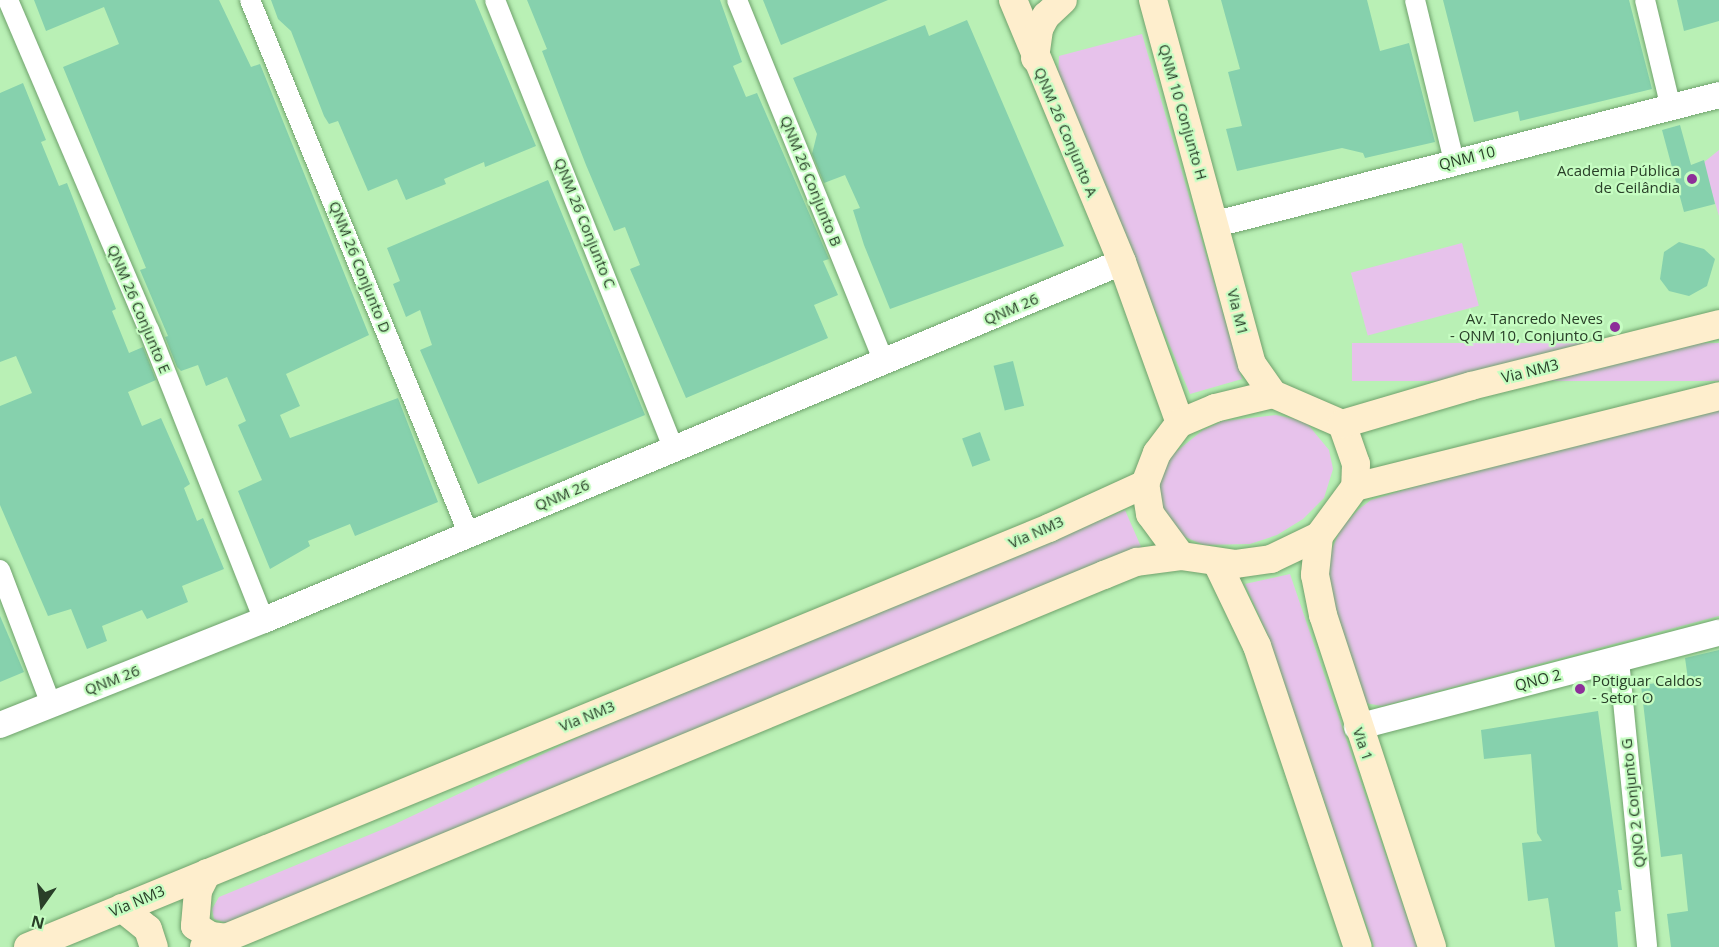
<!DOCTYPE html>
<meta charset="utf-8">
<style>
body{margin:0}
#map{position:relative;width:1719px;height:947px;overflow:hidden;background:#b9f0b5;font-family:"Open Sans",sans-serif}
div>[style]{position:absolute}
.green>*{inset:0;background:#e7c2eb;transform-origin:0 0}
.building>*{inset:0;background:#86d1ad;transform-origin:0 0}
.roads{filter:drop-shadow(0 0 2px #6fa26c) drop-shadow(0 0 2px #6fa26c)}
.minor>*{height:20px;margin:-10px;padding:0 10px;transform-origin:10px;border-radius:10px;background:#fff}
.tertiary>*{height:26px;margin:-13px;padding:0 13px;transform-origin:13px;border-radius:13px;background:#fff}
.secondary>*{height:28px;margin:-14px;padding:0 14px;transform-origin:14px;border-radius:14px;background:#feeecd}
.dots>*{width:16px;height:16px;translate:-50% -50%;box-sizing:border-box;border:3px solid #c6fdc2;border-radius:50%}
span{translate:-50% -50%;white-space:nowrap;text-align:center;line-height:1.15;-webkit-text-stroke:4.5px #c6fdc2;paint-order:stroke}
.street-label{font-size:15px;color:#293f28}
.poi-label{font-size:15px;color:#293f28}
.right{translate:-100% -50%;text-align:right}
.left{translate:0 -50%;text-align:left}
.north{position:absolute;left:12px;top:875px;width:60px;height:60px;-webkit-text-stroke:4px #c6fdc2;paint-order:stroke;rotate:194deg;font-size:16px;font-weight:700;line-height:24px;text-align:center;color:#293f28}
.north::after{content:'';display:block;margin:auto;width:21px;height:27px;background:#293f28;clip-path:polygon(50% 0,100% 100%,50% 72%,0 100%)}
</style>
<div id="map">
<div class="green">
<div style="clip-path:polygon(1142px 34px,1242px 379px,1190px 394px,1058px 77px,1059px 56px)"></div>
<div style="clip-path:polygon(1719px 150px,1719px 216px,1703px 163px)"></div>
<div style="left:1462px;top:243px;width:65px;height:115px;rotate:75deg"></div>
<div style="left:1719px;top:343px;width:38px;height:367px;rotate:90deg"></div>
<div style="clip-path:polygon(1719px 409px,1719px 616px,1382px 706px,1365px 703px,1329px 605px,1328px 558px,1341px 528px,1359px 509px,1371px 500px,1414px 487px)"></div>
<div style="clip-path:polygon(1276px 415px,1305px 421px,1329px 450px,1333px 469px,1324px 498px,1303px 519px,1277px 535px,1250px 544px,1204px 545px,1178px 534px,1170px 527px,1157px 491px,1164px 466px,1172px 455px,1203px 430px,1223px 421px)"></div>
<div style="clip-path:polygon(1125px 510px,1142px 549px,227px 923px,214px 919px,212px 909px,219px 897px,393px 825px,602px 726px)"></div>
<div style="clip-path:polygon(1290px 574px,1417px 947px,1374px 947px,1268px 636px,1245px 584px)"></div>
</div>
<div class="building">
<div style="clip-path:polygon(34px 0,219px 0,251px 67px,260px 64px,369px 335px,286px 374px,300px 406px,280px 415px,290px 438px,398px 398px,438px 502px,355px 536px,350px 524px,308px 541px,310px 546px,270px 569px,238px 491px,262px 480px,238px 425px,246px 421px,227px 377px,206px 386px,198px 365px,181px 371px,177px 367px,165px 337px,168px 336px,140px 270px,146px 268px,63px 67px,119px 44px,104px 7px,46px 31px)"></div>
<div style="clip-path:polygon(271px 0,475px 0,536px 146px,485px 167px,484px 162px,444px 179px,446px 184px,406px 200px,397px 179px,368px 191px,338px 121px,329px 124px,324px 116px,291px 31px,278px 19px)"></div>
<div style="clip-path:polygon(527px 0,720px 0,742px 62px,733px 66px,746px 97px,757px 93px,829px 259px,823px 261px,838px 295px,814px 305px,828px 338px,686px 398px,630px 269px,640px 265px,625px 227px,614px 231px,586px 165px,542px 51px,547px 49px)"></div>
<div style="clip-path:polygon(763px 0,888px 0,781px 45px)"></div>
<div style="clip-path:polygon(1221px 0,1367px 0,1380px 51px,1409px 43px,1435px 142px,1365px 158px,1363px 153px,1342px 148px,1237px 171px,1226px 129px,1242px 126px,1228px 72px,1240px 69px)"></div>
<div style="clip-path:polygon(1443px 0,1629px 0,1652px 89px,1520px 121px,1518px 111px,1474px 122px)"></div>
<div style="clip-path:polygon(1677px 0,1719px 0,1719px 21px,1684px 31px)"></div>
<div style="clip-path:polygon(967px 20px,1064px 246px,890px 309px,864px 245px,853px 210px,860px 208px,845px 175px,824px 183px,812px 154px,817px 134px,793px 78px,925px 25px,929px 36px)"></div>
<div style="clip-path:polygon(23px 83px,46px 140px,41px 142px,59px 186px,67px 183px,116px 309px,112px 311px,129px 353px,143px 347px,156px 380px,128px 392px,142px 426px,161px 418px,190px 484px,184px 488px,197px 521px,203px 518px,224px 569px,182px 586px,188px 602px,147px 619px,142px 610px,102px 626px,107px 641px,87px 649px,71px 609px,48px 616px,0 505px,0 406px,32px 393px,16px 356px,0 362px,0 93px)"></div>
<div style="clip-path:polygon(1680px 125px,1691px 165px,1704px 160px,1715px 204px,1684px 212px,1662px 130px)"></div>
<div style="clip-path:polygon(548px 180px,645px 415px,478px 484px,420px 350px,432px 345px,420px 310px,406px 317px,393px 284px,400px 281px,387px 248px)"></div>
<div style="clip-path:polygon(1679px 242px,1704px 249px,1715px 259px,1707px 286px,1689px 296px,1669px 291px,1660px 279px,1664px 252px)"></div>
<div style="left:1013px;top:361px;width:46px;height:20px;rotate:76deg"></div>
<div style="left:980px;top:432px;width:30px;height:19px;rotate:70deg"></div>
<div style="clip-path:polygon(0 616px,24px 672px,0 682px)"></div>
<div style="clip-path:polygon(1719px 650px,1719px 947px,1671px 947px,1667px 914px,1688px 911px,1682px 854px,1661px 857px,1641px 685px,1688px 679px,1685px 658px)"></div>
<div style="clip-path:polygon(1598px 711px,1622px 890px,1618px 890px,1621px 911px,1615px 912px,1618px 947px,1555px 947px,1548px 898px,1528px 901px,1522px 843px,1542px 841px,1537px 833px,1531px 754px,1484px 759px,1481px 730px)"></div>
</div>
<div class="roads">
<div class="minor">
<div style="left:8px;top:0;width:359px;rotate:66.9deg"></div>
<div style="left:149px;top:330px;width:312px;rotate:68.4deg"></div>
<div style="left:250px;top:0;width:578px;rotate:67.74deg"></div>
<div style="left:495px;top:0;width:481px;rotate:68.3deg"></div>
<div style="left:737px;top:0;width:391px;rotate:67.9deg"></div>
<div style="left:1415px;top:0;width:166px;rotate:76.4deg"></div>
<div style="left:1645px;top:0;width:111px;rotate:76.5deg"></div>
<div style="left:0;top:570px;width:143px;rotate:69.2deg"></div>
<div style="left:1619px;top:660px;width:288px;rotate:84.4deg"></div>
</div>
<div class="tertiary">
<div style="left:1216px;top:224px;width:519px;rotate:-14.38deg"></div>
<div style="left:0;top:725px;width:284px;rotate:-21.7deg"></div>
<div style="left:264px;top:620px;width:930px;rotate:-22.65deg"></div>
<div style="left:1357px;top:727px;width:374px;rotate:-14.6deg"></div>
</div>
<div class="secondary">
<div style="left:1013px;top:0;width:284px;rotate:67.4deg"></div>
<div style="left:1122px;top:262px;width:171px;rotate:70.2deg"></div>
<div style="left:1153px;top:0;width:377px;rotate:74.8deg"></div>
<div style="left:1252px;top:364px;width:37px;rotate:55deg"></div>
<div style="left:1035px;top:58px;width:29px;rotate:-82deg"></div>
<div style="left:1039px;top:29px;width:15px;rotate:-62deg"></div>
<div style="left:1046px;top:16px;width:23px;rotate:-43deg"></div>
<div style="left:1273px;top:394px;width:75px;rotate:23.5deg"></div>
<div style="left:1342px;top:424px;width:42px;rotate:70.7deg"></div>
<div style="left:1356px;top:464px;width:23px;rotate:92deg"></div>
<div style="left:1355px;top:487px;width:61px;rotate:126.3deg"></div>
<div style="left:1319px;top:536px;width:53px;rotate:154.4deg"></div>
<div style="left:1271px;top:559px;width:35px;rotate:172deg"></div>
<div style="left:1236px;top:564px;width:56px;rotate:-171.7deg"></div>
<div style="left:1181px;top:556px;width:52px;rotate:-126.4deg"></div>
<div style="left:1150px;top:514px;width:30px;rotate:-99deg"></div>
<div style="left:1145px;top:484px;width:33px;rotate:-69deg"></div>
<div style="left:1157px;top:453px;width:38px;rotate:-53deg"></div>
<div style="left:1180px;top:423px;width:38px;rotate:-23deg"></div>
<div style="left:1215px;top:408px;width:60px;rotate:-13.6deg"></div>
<div style="left:1342px;top:424px;width:134px;rotate:-16.4deg"></div>
<div style="left:1471px;top:386px;width:256px;rotate:-14deg"></div>
<div style="left:1355px;top:487px;width:375px;rotate:-14deg"></div>
<div style="left:1319px;top:536px;width:39px;rotate:96deg"></div>
<div style="left:1315px;top:575px;width:41px;rotate:78.7deg"></div>
<div style="left:1323px;top:615px;width:349px;rotate:71.8deg"></div>
<div style="left:1217px;top:563px;width:92px;rotate:64.3deg"></div>
<div style="left:1257px;top:646px;width:317px;rotate:71.5deg"></div>
<div style="left:207px;top:873px;width:20px;rotate:117deg"></div>
<div style="left:198px;top:891px;width:35px;rotate:95deg"></div>
<div style="left:195px;top:926px;width:19px;rotate:32deg"></div>
<div style="left:211px;top:936px;width:16px;rotate:7deg"></div>
<div style="left:122px;top:908px;width:33px;rotate:39deg"></div>
<div style="left:148px;top:929px;width:19px;rotate:72deg"></div>
<div style="left:28px;top:947px;width:1104px;rotate:-22.31deg"></div>
<div style="left:1049px;top:528px;width:106px;rotate:-24.6deg"></div>
<div style="left:204px;top:947px;width:974px;rotate:-22.46deg"></div>
<div style="left:1104px;top:575px;width:35px;rotate:-22deg"></div>
<div style="left:1137px;top:562px;width:44px;rotate:-7.8deg"></div>
</div>
</div>
<div class="dots">
<div style="left:1692px;top:179px;background:#8d2f99"></div>
<div style="left:1615px;top:327px;background:#8d2f99"></div>
<div style="left:1580px;top:689px;background:#8d2f99"></div>
</div>
<div class="street-label">
<span style="left:1183px;top:112px;rotate:74deg">QNM 10 Conjunto H</span>
<span style="left:1066px;top:132px;rotate:67deg">QNM 26 Conjunto A</span>
<span style="left:1467px;top:158px;rotate:-14deg">QNM 10</span>
<span style="left:811px;top:181px;rotate:68deg">QNM 26 Conjunto B</span>
<span style="left:585px;top:223px;rotate:68deg">QNM 26 Conjunto C</span>
<span style="left:360px;top:267px;rotate:68deg">QNM 26 Conjunto D</span>
<span style="left:139px;top:309px;rotate:67deg">QNM 26 Conjunto E</span>
<span style="left:1011px;top:309px;rotate:-23deg">QNM 26</span>
<span style="left:1238px;top:312px;rotate:76deg">Via M1</span>
<span style="left:1530px;top:371px;rotate:-14deg">Via NM3</span>
<span style="left:562px;top:495px;rotate:-23deg">QNM 26</span>
<span style="left:1036px;top:532px;rotate:-24deg">Via NM3</span>
<span style="left:112px;top:680px;rotate:-21deg">QNM 26</span>
<span style="left:1538px;top:680px;rotate:-14deg">QNO 2</span>
<span style="left:587px;top:716px;rotate:-22deg">Via NM3</span>
<span style="left:1363px;top:744px;rotate:71deg">Via 1</span>
<span style="left:1633px;top:803px;rotate:-96deg">QNO 2 Conjunto G</span>
<span style="left:137px;top:901px;rotate:-23deg">Via NM3</span>
</div>
<div class="poi-label">
<span class="right" style="left:1680px;top:179px">Academia Pública<br>de Ceilândia</span>
<span class="right" style="left:1603px;top:327px">Av. Tancredo Neves<br>- QNM 10, Conjunto G</span>
<span class="left" style="left:1592px;top:689px">Potiguar Caldos<br>- Setor O</span>
</div>
<div class="north">N</div>
</div>
